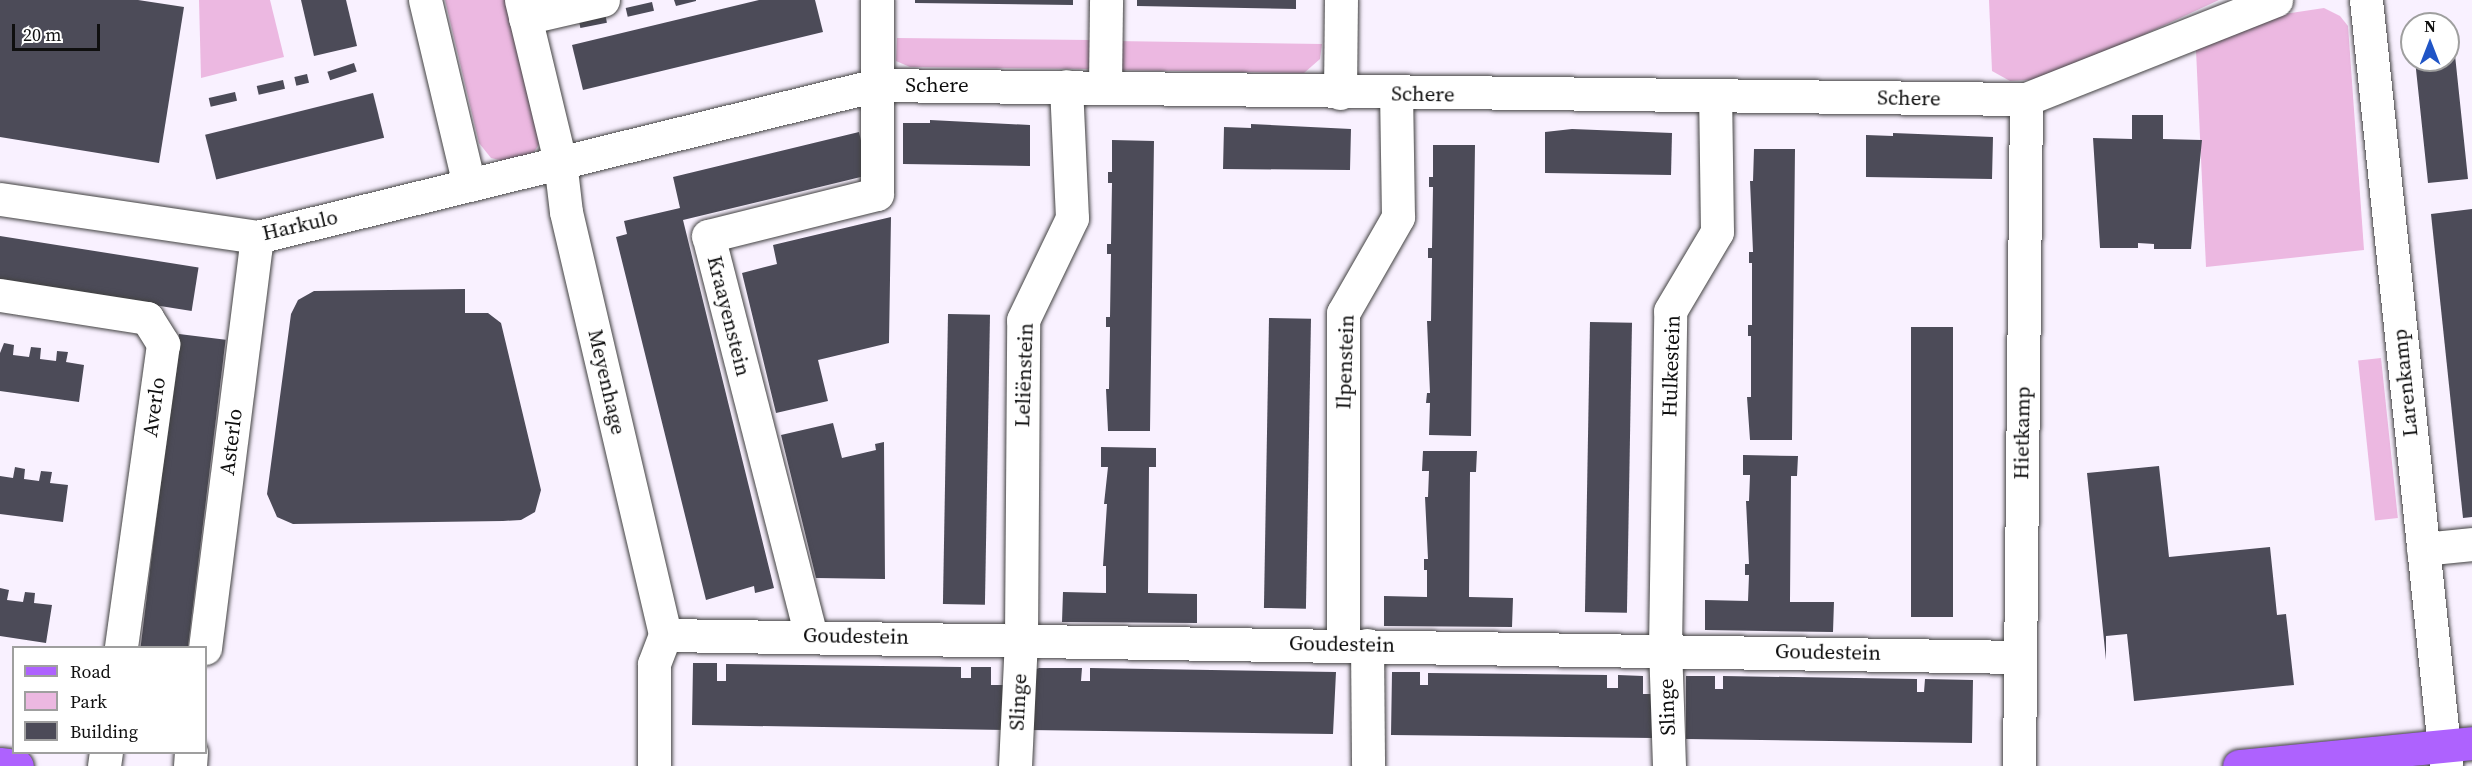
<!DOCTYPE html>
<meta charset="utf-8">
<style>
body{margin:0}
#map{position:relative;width:2472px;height:766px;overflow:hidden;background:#f9f1ff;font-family:"Source Serif 4",serif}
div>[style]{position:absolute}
.green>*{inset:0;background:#ecb8e1;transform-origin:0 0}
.building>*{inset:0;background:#4c4b58;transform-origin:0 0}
.roads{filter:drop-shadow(0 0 2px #424242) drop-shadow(0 0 2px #424242)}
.minor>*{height:33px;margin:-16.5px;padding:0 16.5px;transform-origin:16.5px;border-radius:16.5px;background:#fff}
.major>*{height:33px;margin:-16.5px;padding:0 16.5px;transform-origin:16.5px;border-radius:16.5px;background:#ae62fe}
span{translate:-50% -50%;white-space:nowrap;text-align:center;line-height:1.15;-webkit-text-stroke:6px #fff;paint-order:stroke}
.street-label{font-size:21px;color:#0f0f0f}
.legend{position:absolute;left:12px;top:646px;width:195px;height:108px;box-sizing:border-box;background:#fff;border:2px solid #9f9f9f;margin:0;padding:8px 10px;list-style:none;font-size:18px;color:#0f0f0f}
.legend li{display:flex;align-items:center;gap:12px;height:30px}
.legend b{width:30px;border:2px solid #9f9f9f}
.north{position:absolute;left:2400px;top:12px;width:60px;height:60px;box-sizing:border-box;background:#fff;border:2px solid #9f9f9f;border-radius:50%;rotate:0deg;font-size:16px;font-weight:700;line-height:24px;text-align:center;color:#0f0f0f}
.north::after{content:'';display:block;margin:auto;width:21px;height:27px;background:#2055c6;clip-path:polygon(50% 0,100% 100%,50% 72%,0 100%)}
.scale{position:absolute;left:12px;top:24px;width:88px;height:27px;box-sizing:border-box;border:3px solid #0f0f0f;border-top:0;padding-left:8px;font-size:18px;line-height:21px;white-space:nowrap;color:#0f0f0f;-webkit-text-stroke:4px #fff;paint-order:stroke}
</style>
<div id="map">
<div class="green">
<div style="clip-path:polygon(199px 0,270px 0,284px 57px,201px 78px)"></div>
<div style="clip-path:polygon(445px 0,511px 0,542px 140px,534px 152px,508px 162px,491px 158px,479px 143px)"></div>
<div style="clip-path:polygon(1989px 0,2219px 0,2048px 79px,2010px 81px,1992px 71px)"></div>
<div style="clip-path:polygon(2324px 8px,2340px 16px,2348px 26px,2364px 250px,2206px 267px,2196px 50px,2285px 14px)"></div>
<div style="clip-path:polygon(897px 38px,1091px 40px,1091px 69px,910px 67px,896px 61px)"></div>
<div style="clip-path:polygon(1113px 41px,1322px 44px,1320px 59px,1304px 73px,1113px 70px)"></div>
<div style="left:2381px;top:358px;width:161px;height:23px;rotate:84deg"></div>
</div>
<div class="building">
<div style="clip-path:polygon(0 0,138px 0,184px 7px,159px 163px,0 137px)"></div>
<div style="clip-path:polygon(301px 0,346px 0,357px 46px,314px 56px)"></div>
<div style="clip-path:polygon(674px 0,696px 0,696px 1px,676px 6px)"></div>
<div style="clip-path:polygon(759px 0,815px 0,823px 32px,583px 90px,572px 45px)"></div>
<div style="clip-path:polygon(915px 0,1073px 0,1073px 5px,915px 3px)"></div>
<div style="clip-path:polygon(1137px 0,1296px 0,1296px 9px,1137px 6px)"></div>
<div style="left:652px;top:2px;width:9px;height:27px;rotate:77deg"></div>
<div style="left:605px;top:13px;width:10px;height:27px;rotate:79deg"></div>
<div style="clip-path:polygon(2453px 36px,2468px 179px,2428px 183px,2415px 60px,2448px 60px,2448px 37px)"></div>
<div style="left:354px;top:63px;width:9px;height:28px;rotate:72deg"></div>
<div style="left:307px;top:74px;width:9px;height:13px;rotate:77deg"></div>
<div style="left:283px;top:80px;width:9px;height:27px;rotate:77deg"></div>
<div style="left:235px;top:92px;width:9px;height:27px;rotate:77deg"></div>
<div style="left:373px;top:93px;width:46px;height:173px;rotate:76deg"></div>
<div style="clip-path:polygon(2132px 115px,2163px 115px,2163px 139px,2202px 140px,2191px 249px,2154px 249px,2154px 244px,2138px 243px,2138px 248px,2100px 248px,2093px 138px,2132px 139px)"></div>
<div style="clip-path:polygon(930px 120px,1030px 125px,1030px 166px,903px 164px,903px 123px,930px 123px)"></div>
<div style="clip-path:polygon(1251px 124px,1351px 129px,1350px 170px,1223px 169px,1224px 127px,1251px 128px)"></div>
<div style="clip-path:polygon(1572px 129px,1672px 133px,1671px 175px,1545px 173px,1545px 132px)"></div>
<div style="clip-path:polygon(859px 132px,869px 175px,683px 220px,774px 588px,755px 593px,754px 586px,706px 600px,616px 237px,627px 234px,624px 221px,680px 208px,673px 177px)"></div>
<div style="clip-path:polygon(1893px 133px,1993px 137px,1992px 179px,1866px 177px,1866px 135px,1893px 136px)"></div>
<div style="clip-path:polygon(1112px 140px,1154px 141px,1150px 431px,1108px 431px,1106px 389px,1109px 389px,1110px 327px,1106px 327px,1106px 317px,1110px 317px,1111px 254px,1107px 254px,1107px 244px,1111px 244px,1112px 183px,1108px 183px,1108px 172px,1112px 172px)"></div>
<div style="clip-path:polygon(1433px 145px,1475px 145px,1471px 436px,1429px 435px,1430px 403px,1426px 403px,1427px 393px,1430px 393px,1427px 321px,1431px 321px,1432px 258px,1428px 258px,1428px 248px,1432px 248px,1433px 187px,1429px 187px,1429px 177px,1433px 177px)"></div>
<div style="clip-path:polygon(1754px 149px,1795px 149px,1792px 440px,1750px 440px,1747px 397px,1751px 397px,1751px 336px,1748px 336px,1748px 325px,1752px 325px,1752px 263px,1749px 263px,1749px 252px,1753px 252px,1750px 181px,1753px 181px)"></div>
<div style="clip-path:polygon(2472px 209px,2472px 517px,2463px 518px,2431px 214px)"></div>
<div style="clip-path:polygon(891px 217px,889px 343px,818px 360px,828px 401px,776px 413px,742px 273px,777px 264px,773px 245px)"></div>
<div style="left:0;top:236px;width:201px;height:44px;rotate:9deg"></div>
<div style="clip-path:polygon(465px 289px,465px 313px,488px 313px,501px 323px,541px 490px,535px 512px,521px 520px,503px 521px,293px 524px,277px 517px,267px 494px,291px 314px,298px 300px,314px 291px)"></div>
<div style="left:948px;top:314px;width:42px;height:290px;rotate:1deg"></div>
<div style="left:1269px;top:318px;width:42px;height:290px;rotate:1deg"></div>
<div style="left:1590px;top:322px;width:42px;height:290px;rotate:1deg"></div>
<div style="left:1911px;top:327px;width:42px;height:290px"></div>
<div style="left:179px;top:334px;width:47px;height:317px;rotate:7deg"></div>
<div style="clip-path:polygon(4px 343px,14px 345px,13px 355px,29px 357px,31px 347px,41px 348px,40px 359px,56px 361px,57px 351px,68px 352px,66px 362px,84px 365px,79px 402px,0 391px,0 353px)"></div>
<div style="clip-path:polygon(833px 423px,842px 458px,876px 450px,875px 444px,884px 442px,885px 579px,816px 578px,781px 435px)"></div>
<div style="clip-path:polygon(1101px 447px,1156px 448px,1156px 467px,1149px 467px,1148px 593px,1197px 594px,1197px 623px,1062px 622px,1063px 592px,1106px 593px,1106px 566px,1103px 566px,1107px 504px,1104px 504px,1108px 467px,1101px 467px)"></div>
<div style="clip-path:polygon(1423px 451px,1477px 451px,1476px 472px,1470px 472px,1469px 597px,1513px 598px,1512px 627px,1384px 626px,1384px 596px,1427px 597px,1427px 570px,1424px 570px,1424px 559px,1428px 559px,1425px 497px,1428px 497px,1429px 471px,1422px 471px)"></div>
<div style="clip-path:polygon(1743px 455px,1798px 456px,1797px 476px,1791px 476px,1790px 602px,1834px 602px,1833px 632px,1705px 630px,1705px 600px,1748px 601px,1749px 575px,1745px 575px,1745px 564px,1749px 564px,1746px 501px,1749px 501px,1750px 475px,1743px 475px)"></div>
<div style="clip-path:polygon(2159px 466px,2169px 557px,2270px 547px,2277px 615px,2286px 614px,2294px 685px,2134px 701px,2127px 634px,2106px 636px,2106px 660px,2087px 473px)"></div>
<div style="clip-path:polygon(15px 467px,25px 469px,24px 479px,39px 481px,41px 471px,52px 472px,50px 483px,68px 485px,63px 522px,0 514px,0 476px,13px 478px)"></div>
<div style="clip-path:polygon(0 588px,9px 590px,7px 600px,23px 602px,25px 592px,35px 593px,34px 603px,52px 605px,46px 643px,0 636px)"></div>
<div style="clip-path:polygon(693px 663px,717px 663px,717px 681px,726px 681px,726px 664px,961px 667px,961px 678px,971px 678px,971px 667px,991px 667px,991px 685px,1006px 685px,1005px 730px,692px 725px)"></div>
<div style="clip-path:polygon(1039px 668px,1082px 668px,1081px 681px,1090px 681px,1090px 668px,1336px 672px,1333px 734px,1030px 730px,1031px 671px)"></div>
<div style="clip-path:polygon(1392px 672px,1420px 672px,1420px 685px,1428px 685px,1428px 673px,1607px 675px,1607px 688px,1618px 688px,1618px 675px,1643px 676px,1643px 694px,1653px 694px,1653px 738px,1391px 735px)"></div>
<div style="clip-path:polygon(1686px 676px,1715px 676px,1715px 689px,1723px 689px,1723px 676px,1917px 679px,1917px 692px,1924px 692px,1925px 679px,1973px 680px,1972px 743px,1686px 739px)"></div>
</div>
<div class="roads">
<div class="minor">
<div style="left:425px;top:0;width:190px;rotate:76.6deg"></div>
<div style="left:521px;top:0;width:166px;rotate:76.4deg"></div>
<div style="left:560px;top:161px;width:51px;rotate:83.3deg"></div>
<div style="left:566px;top:212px;width:434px;rotate:76.8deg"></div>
<div style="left:665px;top:635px;width:31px;rotate:111deg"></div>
<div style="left:654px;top:664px;width:102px;rotate:90deg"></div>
<div style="left:2366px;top:0;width:770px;rotate:84.04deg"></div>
<div style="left:525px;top:18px;width:80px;rotate:-13deg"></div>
<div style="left:1105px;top:86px;width:86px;rotate:-89.3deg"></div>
<div style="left:1340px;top:93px;width:93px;rotate:-89.4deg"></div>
<div style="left:0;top:199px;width:260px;rotate:8.4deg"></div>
<div style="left:257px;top:237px;width:638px;rotate:-13.78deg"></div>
<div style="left:877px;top:85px;width:1149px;rotate:0.7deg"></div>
<div style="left:2026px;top:99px;width:269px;rotate:-21.6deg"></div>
<div style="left:0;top:295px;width:149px;rotate:8.9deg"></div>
<div style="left:147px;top:318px;width:31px;rotate:58deg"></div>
<div style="left:163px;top:344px;width:307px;rotate:97.9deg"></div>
<div style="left:2423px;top:549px;width:49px;rotate:-5.8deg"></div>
<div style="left:665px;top:635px;width:1354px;rotate:0.93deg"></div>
<div style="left:811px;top:636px;width:413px;rotate:-104.4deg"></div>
<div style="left:708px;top:236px;width:174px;rotate:-14deg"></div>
<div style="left:877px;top:194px;width:194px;rotate:-90deg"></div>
<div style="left:1343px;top:644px;width:331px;rotate:-90deg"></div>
<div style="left:1343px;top:313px;width:111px;rotate:-60.2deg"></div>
<div style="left:1398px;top:217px;width:123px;rotate:-90.9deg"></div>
<div style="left:1367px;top:645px;width:121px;rotate:89.5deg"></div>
<div style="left:205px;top:648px;width:414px;rotate:-82.8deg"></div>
<div style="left:104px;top:766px;width:14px;rotate:-82deg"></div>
<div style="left:190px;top:766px;width:14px;rotate:-86deg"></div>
<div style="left:1015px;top:766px;width:127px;rotate:-87.3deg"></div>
<div style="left:1021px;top:639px;width:319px;rotate:-89.6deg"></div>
<div style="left:1023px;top:320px;width:113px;rotate:-64.3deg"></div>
<div style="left:1072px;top:218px;width:132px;rotate:-92.6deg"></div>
<div style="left:1669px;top:766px;width:118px;rotate:-91.9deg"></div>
<div style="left:1665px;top:648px;width:337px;rotate:-89.1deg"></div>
<div style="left:1670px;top:311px;width:92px;rotate:-59.3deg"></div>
<div style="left:1717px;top:232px;width:136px;rotate:-90.8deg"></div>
<div style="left:2019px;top:766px;width:667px;rotate:-89.4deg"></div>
</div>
<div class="major">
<div style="left:0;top:764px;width:17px;rotate:7deg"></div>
<div style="left:2239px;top:766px;width:234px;rotate:-5.6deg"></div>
</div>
</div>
<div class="street-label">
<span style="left:937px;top:85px">Schere</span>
<span style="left:1423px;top:94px;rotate:1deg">Schere</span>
<span style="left:1909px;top:98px;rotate:1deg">Schere</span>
<span style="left:300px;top:225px;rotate:-13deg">Harkulo</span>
<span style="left:729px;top:316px;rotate:76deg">Kraayenstein</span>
<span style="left:1345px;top:362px;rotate:-88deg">Ilpenstein</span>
<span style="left:1671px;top:366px;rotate:-88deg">Hulkestein</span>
<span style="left:1024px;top:375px;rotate:-88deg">Leliënstein</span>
<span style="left:607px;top:382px;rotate:77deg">Meyenhage</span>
<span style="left:2405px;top:383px;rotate:-96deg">Larenkamp</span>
<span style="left:154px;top:407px;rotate:-82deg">Averlo</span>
<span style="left:2022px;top:433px;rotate:-89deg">Hietkamp</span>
<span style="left:231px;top:442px;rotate:-83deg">Asterlo</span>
<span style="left:856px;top:636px;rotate:1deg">Goudestein</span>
<span style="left:1342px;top:644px;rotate:1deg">Goudestein</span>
<span style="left:1828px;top:652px;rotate:1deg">Goudestein</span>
<span style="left:1018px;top:702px;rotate:-87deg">Slinge</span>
<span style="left:1667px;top:707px;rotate:-92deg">Slinge</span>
</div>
<ul class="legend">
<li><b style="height:8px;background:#ae62fe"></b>Road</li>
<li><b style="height:16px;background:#ecb8e1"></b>Park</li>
<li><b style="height:16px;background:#4c4b58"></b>Building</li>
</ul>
<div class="north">N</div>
<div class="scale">20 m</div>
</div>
